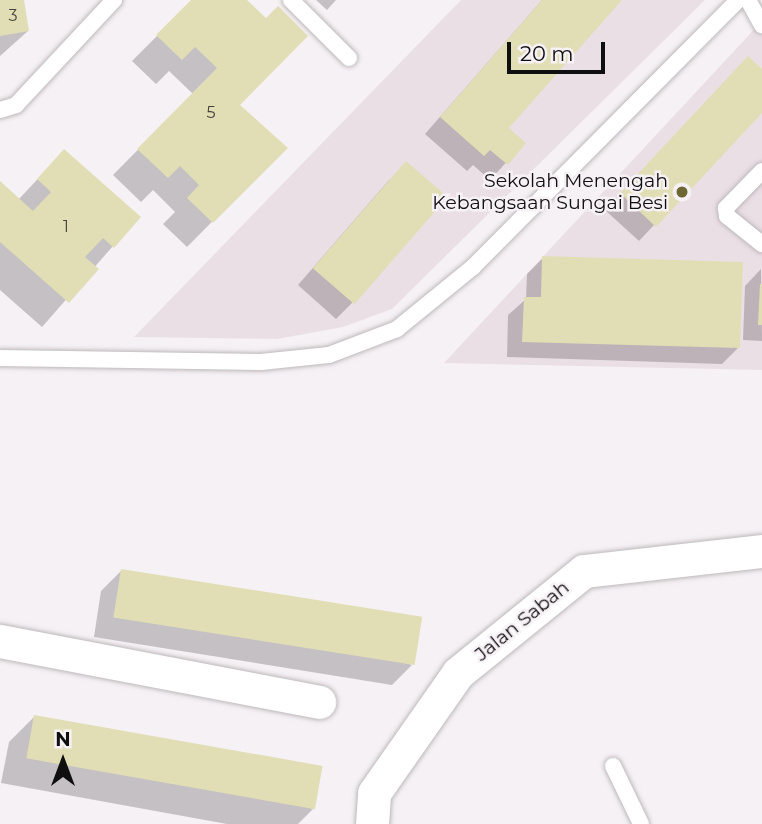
<!DOCTYPE html>
<style>
body{margin:0}
#map{position:relative;width:762px;height:824px;overflow:hidden;background:#f6f1f4;font-family:Montserrat,sans-serif}
div>[style]{position:absolute}
.built>*{inset:0;background:#ebdfe6}
.shadow>*{inset:0;background:#0003}
.building>*{inset:0;background:#e1deb5;transform-origin:0 0}
.roads{filter:drop-shadow(0 0 2px #bdb9bb) drop-shadow(0 0 2px #bdb9bb)}
.service>*{height:16px;margin:-8px;padding:0 8px;transform-origin:8px;border-radius:8px;background:#fff}
.minor>*{height:33px;margin:-16.5px;padding:0 16.5px;transform-origin:16.5px;border-radius:16.5px;background:#fff}
.dots>*{width:19px;height:19px;translate:-50% -50%;box-sizing:border-box;border:4px solid #f6f1f4;border-radius:50%}
span{translate:-50% -50%;white-space:nowrap;text-align:center;line-height:1.15;-webkit-text-stroke:5px #f6f1f4;paint-order:stroke}
.number-label{font-size:16px;color:#444339}
.number-label span{-webkit-text-stroke-width:0}
.poi-label{font-size:19px;color:#100f10}
.right{translate:-100% -50%;text-align:right}
.street-label{font-size:19px;color:#100f10}
.north{position:absolute;left:28px;top:726px;width:70px;height:70px;-webkit-text-stroke:5px #f6f1f4;paint-order:stroke;rotate:0deg;font-size:19px;font-weight:700;line-height:28px;text-align:center;color:#100f10}
.north::after{content:'';display:block;margin:auto;width:24px;height:32px;background:#100f10;clip-path:polygon(50% 0,100% 100%,50% 72%,0 100%)}
.scale{position:absolute;left:507px;top:42px;width:98px;height:32px;box-sizing:border-box;border:4px solid #100f10;border-top:0;padding-left:9px;font-size:21px;line-height:24px;white-space:nowrap;color:#100f10;-webkit-text-stroke:5px #f6f1f4;paint-order:stroke}
</style>
<div id="map">
<div class="built">
<div style="clip-path:polygon(461px 0,705px 0,392px 309px,343px 327px,277px 339px,134px 337px)"></div>
<div style="clip-path:polygon(762px 21px,762px 370px,444px 363px)"></div>
</div>
<div class="shadow">
<div style="clip-path:polygon(0 0,22px 0,28px 31px,0 56px)"></div>
<div style="clip-path:polygon(193px 0,245px 0,238px 105px,285px 148px,187px 247px,163px 224px,175px 212px,153px 190px,141px 202px,113px 175px,193px 94px,169px 71px,156px 84px,132px 61px)"></div>
<div style="clip-path:polygon(316px 0,336px 0,327px 10px)"></div>
<div style="clip-path:polygon(542px 0,620px 0,506px 128px,524px 143px,490px 180px,473px 165px,467px 171px,425px 134px)"></div>
<div style="clip-path:polygon(762px 71px,762px 110px,639px 241px,605px 210px,732px 74px)"></div>
<div style="clip-path:polygon(64px 151px,113px 246px,42px 327px,0 290px,0 183px,18px 200px)"></div>
<div style="clip-path:polygon(390px 179px,352px 303px,336px 319px,298px 285px)"></div>
<div style="clip-path:polygon(543px 258px,739px 347px,722px 364px,507px 357px,508px 315px,526px 299px,527px 274px)"></div>
<div style="clip-path:polygon(761px 269px,762px 341px,743px 340px,745px 286px)"></div>
<div style="clip-path:polygon(121px 571px,412px 665px,392px 685px,94px 637px,101px 591px)"></div>
<div style="clip-path:polygon(34px 717px,313px 809px,298px 824px,227px 824px,1px 783px,9px 742px)"></div>
</div>
<div class="building">
<div style="clip-path:polygon(0 0,24px 0,29px 31px,0 36px)"></div>
<div style="clip-path:polygon(191px 0,247px 0,266px 18px,278px 6px,308px 36px,240px 105px,288px 148px,213px 223px,187px 198px,199px 185px,180px 166px,168px 178px,137px 149px,217px 68px,195px 47px,182px 60px,156px 35px)"></div>
<div style="clip-path:polygon(542px 0,622px 0,509px 128px,526px 143px,508px 165px,490px 150px,484px 156px,440px 117px)"></div>
<div style="clip-path:polygon(748px 56px,762px 69px,762px 113px,656px 227px,620px 193px)"></div>
<div style="clip-path:polygon(64px 149px,141px 217px,114px 248px,103px 238px,85px 257px,99px 269px,69px 303px,0 242px,0 181px,33px 211px,51px 192px,37px 179px)"></div>
<div style="left:406px;top:161px;width:55px;height:142px;rotate:41deg"></div>
<div style="clip-path:polygon(542px 256px,743px 262px,740px 348px,522px 342px,524px 297px,541px 297px)"></div>
<div style="clip-path:polygon(760px 284px,762px 284px,762px 325px,758px 325px)"></div>
<div style="left:121px;top:569px;width:305px;height:49px;rotate:9deg"></div>
<div style="left:34px;top:715px;width:293px;height:44px;rotate:10deg"></div>
</div>
<div class="roads">
<div class="service">
<div style="left:291px;top:0;width:82px;rotate:45deg"></div>
<div style="left:748px;top:0;width:29px;rotate:61deg"></div>
<div style="left:0;top:110px;width:17px;rotate:-17deg"></div>
<div style="left:16px;top:105px;width:144px;rotate:-47deg"></div>
<div style="left:762px;top:171px;width:52px;rotate:134.2deg"></div>
<div style="left:726px;top:208px;width:8px;rotate:83deg"></div>
<div style="left:727px;top:216px;width:45px;rotate:38.7deg"></div>
<div style="left:0;top:358px;width:261px;rotate:0.9deg"></div>
<div style="left:261px;top:362px;width:68px;rotate:-5.9deg"></div>
<div style="left:329px;top:355px;width:73px;rotate:-20.9deg"></div>
<div style="left:397px;top:329px;width:98px;rotate:-39.2deg"></div>
<div style="left:473px;top:267px;width:376px;rotate:-45.2deg"></div>
<div style="left:613px;top:766px;width:64px;rotate:64.2deg"></div>
</div>
<div class="minor">
<div style="left:0;top:641px;width:325px;rotate:10.8deg"></div>
<div style="left:372px;top:824px;width:31px;rotate:-86deg"></div>
<div style="left:374px;top:793px;width:146px;rotate:-55deg"></div>
<div style="left:458px;top:673px;width:162px;rotate:-39deg"></div>
<div style="left:584px;top:571px;width:179px;rotate:-6.4deg"></div>
</div>
</div>
<div class="dots">
<div style="left:682px;top:192px;background:#6c6733"></div>
</div>
<div class="number-label">
<span style="left:13px;top:16px">3</span>
<span style="left:211px;top:113px">5</span>
<span style="left:66px;top:227px">1</span>
</div>
<div class="poi-label">
<span class="right" style="left:668px;top:192px">Sekolah Menengah<br>Kebangsaan Sungai Besi</span>
</div>
<div class="street-label">
<span style="left:522px;top:621px;rotate:-39deg">Jalan Sabah</span>
</div>
<div class="north">N</div>
<div class="scale">20 m</div>
</div>
